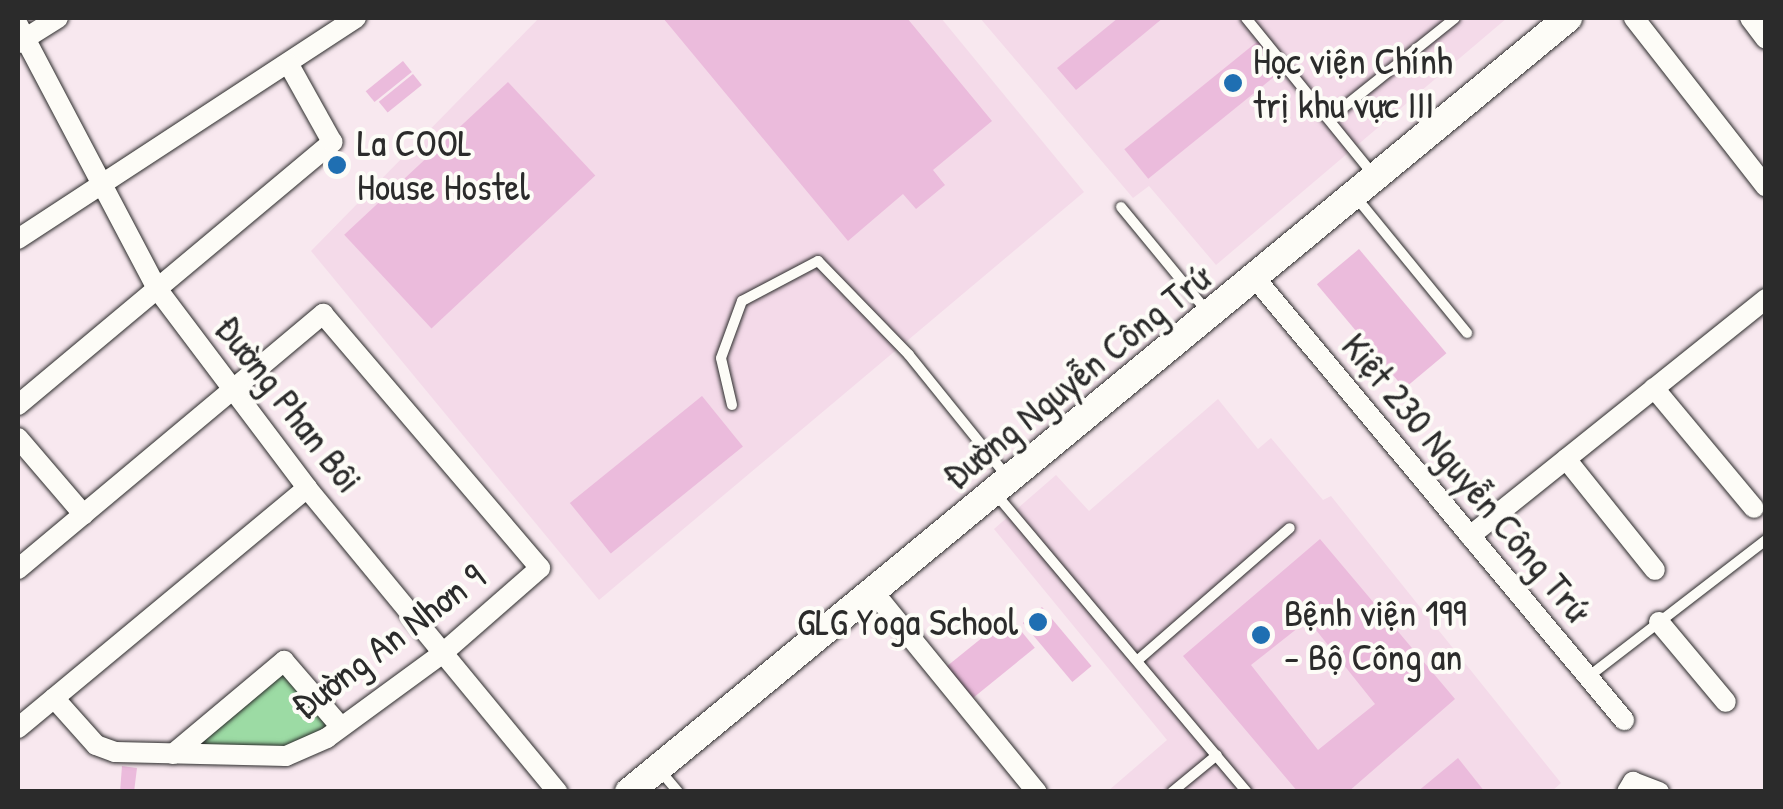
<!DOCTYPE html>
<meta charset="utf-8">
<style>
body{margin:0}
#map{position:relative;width:1783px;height:809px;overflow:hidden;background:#f8e8ef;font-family:"Patrick Hand",sans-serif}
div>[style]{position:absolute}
.built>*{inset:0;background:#f4dae9}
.green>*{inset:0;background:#9cdba4}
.building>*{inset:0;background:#ebbbdc;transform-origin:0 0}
.roads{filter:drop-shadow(0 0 2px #2b2b2b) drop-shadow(0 0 2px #2b2b2b)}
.lane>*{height:10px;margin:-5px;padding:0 5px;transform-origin:5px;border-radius:5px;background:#fdfcf7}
.street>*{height:20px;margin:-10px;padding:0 10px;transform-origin:10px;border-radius:10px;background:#fdfcf7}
.secondary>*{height:28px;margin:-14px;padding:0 14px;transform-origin:14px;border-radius:14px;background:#fdfcf7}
.dots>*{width:28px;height:28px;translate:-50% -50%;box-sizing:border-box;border:5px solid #fdfcf7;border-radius:50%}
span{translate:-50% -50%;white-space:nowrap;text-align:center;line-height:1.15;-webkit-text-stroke:8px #fdfcf7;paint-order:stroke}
.poi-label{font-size:38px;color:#2b2b2b}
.left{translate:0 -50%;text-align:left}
.right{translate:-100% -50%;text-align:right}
.street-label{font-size:38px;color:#2b2b2b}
.frame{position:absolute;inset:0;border:20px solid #2b2b2b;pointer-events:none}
</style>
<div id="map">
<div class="built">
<div style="clip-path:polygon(539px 18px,941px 18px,1084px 192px,599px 600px,311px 251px)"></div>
<div style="clip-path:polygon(980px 18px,1507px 18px,1216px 265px,1149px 186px,1133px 198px)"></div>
<div style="clip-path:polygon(1218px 399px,1258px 449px,1271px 438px,1323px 500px,1331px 496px,1561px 783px,1551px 792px,1108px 791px,1167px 740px,994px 529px,1056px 475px,1089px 511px)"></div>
</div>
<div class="green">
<div style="clip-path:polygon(284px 668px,336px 727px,283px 752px,184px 750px)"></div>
</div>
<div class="building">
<div style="clip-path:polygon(663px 18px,907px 18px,992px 121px,933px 170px,945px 185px,916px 209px,903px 194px,848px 241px)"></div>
<div style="clip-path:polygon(1118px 18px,1163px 18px,1076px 90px,1057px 68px)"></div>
<div style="left:1258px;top:41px;width:38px;height:172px;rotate:51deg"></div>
<div style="left:403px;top:61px;width:14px;height:48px;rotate:51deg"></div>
<div style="left:413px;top:74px;width:14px;height:44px;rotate:51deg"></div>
<div style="left:508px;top:82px;width:128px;height:224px;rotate:47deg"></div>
<div style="left:1359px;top:249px;width:136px;height:55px;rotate:50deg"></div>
<div style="left:702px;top:396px;width:65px;height:170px;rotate:51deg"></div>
<div style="clip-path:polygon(evenodd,1320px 539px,1455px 699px,1348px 792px,1298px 792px,1183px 656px,1320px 539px,1308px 620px,1375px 704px,1318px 750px,1251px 665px,1308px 620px)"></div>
<div style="left:1042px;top:607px;width:77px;height:25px;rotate:50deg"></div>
<div style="left:1009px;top:616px;width:41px;height:80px;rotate:51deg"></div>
<div style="clip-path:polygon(1458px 758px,1485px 792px,1417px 792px)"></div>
<div style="clip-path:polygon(122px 766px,137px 768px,134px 792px,120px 792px)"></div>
</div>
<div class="roads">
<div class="lane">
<div style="left:1246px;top:18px;width:205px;rotate:50.9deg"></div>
<div style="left:1329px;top:119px;width:161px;rotate:-38.7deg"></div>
<div style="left:1355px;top:196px;width:177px;rotate:50.7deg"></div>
<div style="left:1121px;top:207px;width:134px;rotate:50.5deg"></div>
<div style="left:732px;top:405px;width:48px;rotate:-103.2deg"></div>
<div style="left:721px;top:358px;width:61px;rotate:-69.8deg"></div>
<div style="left:742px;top:301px;width:86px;rotate:-27.8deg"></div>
<div style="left:818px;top:261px;width:131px;rotate:45.9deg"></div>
<div style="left:909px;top:355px;width:159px;rotate:51.1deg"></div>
<div style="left:995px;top:493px;width:391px;rotate:49.9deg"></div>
<div style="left:1138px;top:660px;width:201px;rotate:-41deg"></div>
<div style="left:1588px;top:677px;width:225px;rotate:-37.6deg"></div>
<div style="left:658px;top:768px;width:31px;rotate:50deg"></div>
<div style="left:1172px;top:792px;width:58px;rotate:-39.4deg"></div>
</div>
<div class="street">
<div style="left:1634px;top:18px;width:214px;rotate:52deg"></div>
<div style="left:1750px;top:18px;width:26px;rotate:53deg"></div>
<div style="left:18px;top:25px;width:300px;rotate:62.2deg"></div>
<div style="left:158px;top:290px;width:248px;rotate:53deg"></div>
<div style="left:307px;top:488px;width:394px;rotate:50.5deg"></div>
<div style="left:18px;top:43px;width:47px;rotate:-32deg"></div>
<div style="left:18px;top:239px;width:404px;rotate:-33.2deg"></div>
<div style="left:1255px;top:278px;width:576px;rotate:50.14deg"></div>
<div style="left:1654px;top:388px;width:156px;rotate:50.2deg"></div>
<div style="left:18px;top:405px;width:410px;rotate:-39.9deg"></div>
<div style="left:332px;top:142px;width:90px;rotate:-119.1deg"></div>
<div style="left:18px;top:438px;width:101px;rotate:49.4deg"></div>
<div style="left:1566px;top:459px;width:142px;rotate:51.3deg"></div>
<div style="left:1470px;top:536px;width:379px;rotate:-38.7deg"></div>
<div style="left:18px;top:569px;width:398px;rotate:-39.9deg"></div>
<div style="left:323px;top:314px;width:334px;rotate:49.5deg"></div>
<div style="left:540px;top:568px;width:129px;rotate:138.8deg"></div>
<div style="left:443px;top:653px;width:144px;rotate:143.8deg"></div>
<div style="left:327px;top:738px;width:45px;rotate:156.3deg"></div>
<div style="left:286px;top:756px;width:171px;rotate:-178.7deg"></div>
<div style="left:115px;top:752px;width:20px;rotate:-160deg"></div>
<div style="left:96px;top:745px;width:63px;rotate:-131.8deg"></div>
<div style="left:872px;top:590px;width:261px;rotate:50.8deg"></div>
<div style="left:1659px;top:622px;width:104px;rotate:50.1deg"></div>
<div style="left:18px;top:728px;width:376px;rotate:-39.7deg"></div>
<div style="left:173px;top:754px;width:145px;rotate:-40deg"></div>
<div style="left:284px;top:661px;width:87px;rotate:49.2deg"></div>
<div style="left:1627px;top:792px;width:12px;rotate:-59deg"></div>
<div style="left:1633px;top:782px;width:28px;rotate:21deg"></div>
</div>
<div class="secondary">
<div style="left:629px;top:792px;width:1217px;rotate:-39.5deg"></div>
</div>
</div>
<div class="dots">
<div style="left:1233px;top:83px;background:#1f6fb2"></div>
<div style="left:337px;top:165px;background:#1f6fb2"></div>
<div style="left:1038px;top:622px;background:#1f6fb2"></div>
<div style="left:1261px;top:635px;background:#1f6fb2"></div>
</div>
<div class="poi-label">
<span class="left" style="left:1253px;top:83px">Học viện Chính<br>trị khu vực III</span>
<span class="left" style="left:357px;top:165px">La COOL<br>House Hostel</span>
<span class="left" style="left:1284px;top:635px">Bệnh viện 199<br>- Bộ Công an</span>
<span class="right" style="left:1018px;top:622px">GLG Yoga School</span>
</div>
<div class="street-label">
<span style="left:1076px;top:377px;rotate:-39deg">Đường Nguyễn Công Trứ</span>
<span style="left:289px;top:404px;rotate:52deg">Đường Phan Bôi</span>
<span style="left:1466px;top:477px;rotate:50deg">Kiệt 230 Nguyễn Công Trứ</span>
<span style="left:388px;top:641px;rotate:-37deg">Đường An Nhơn 9</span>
</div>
<div class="frame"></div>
</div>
